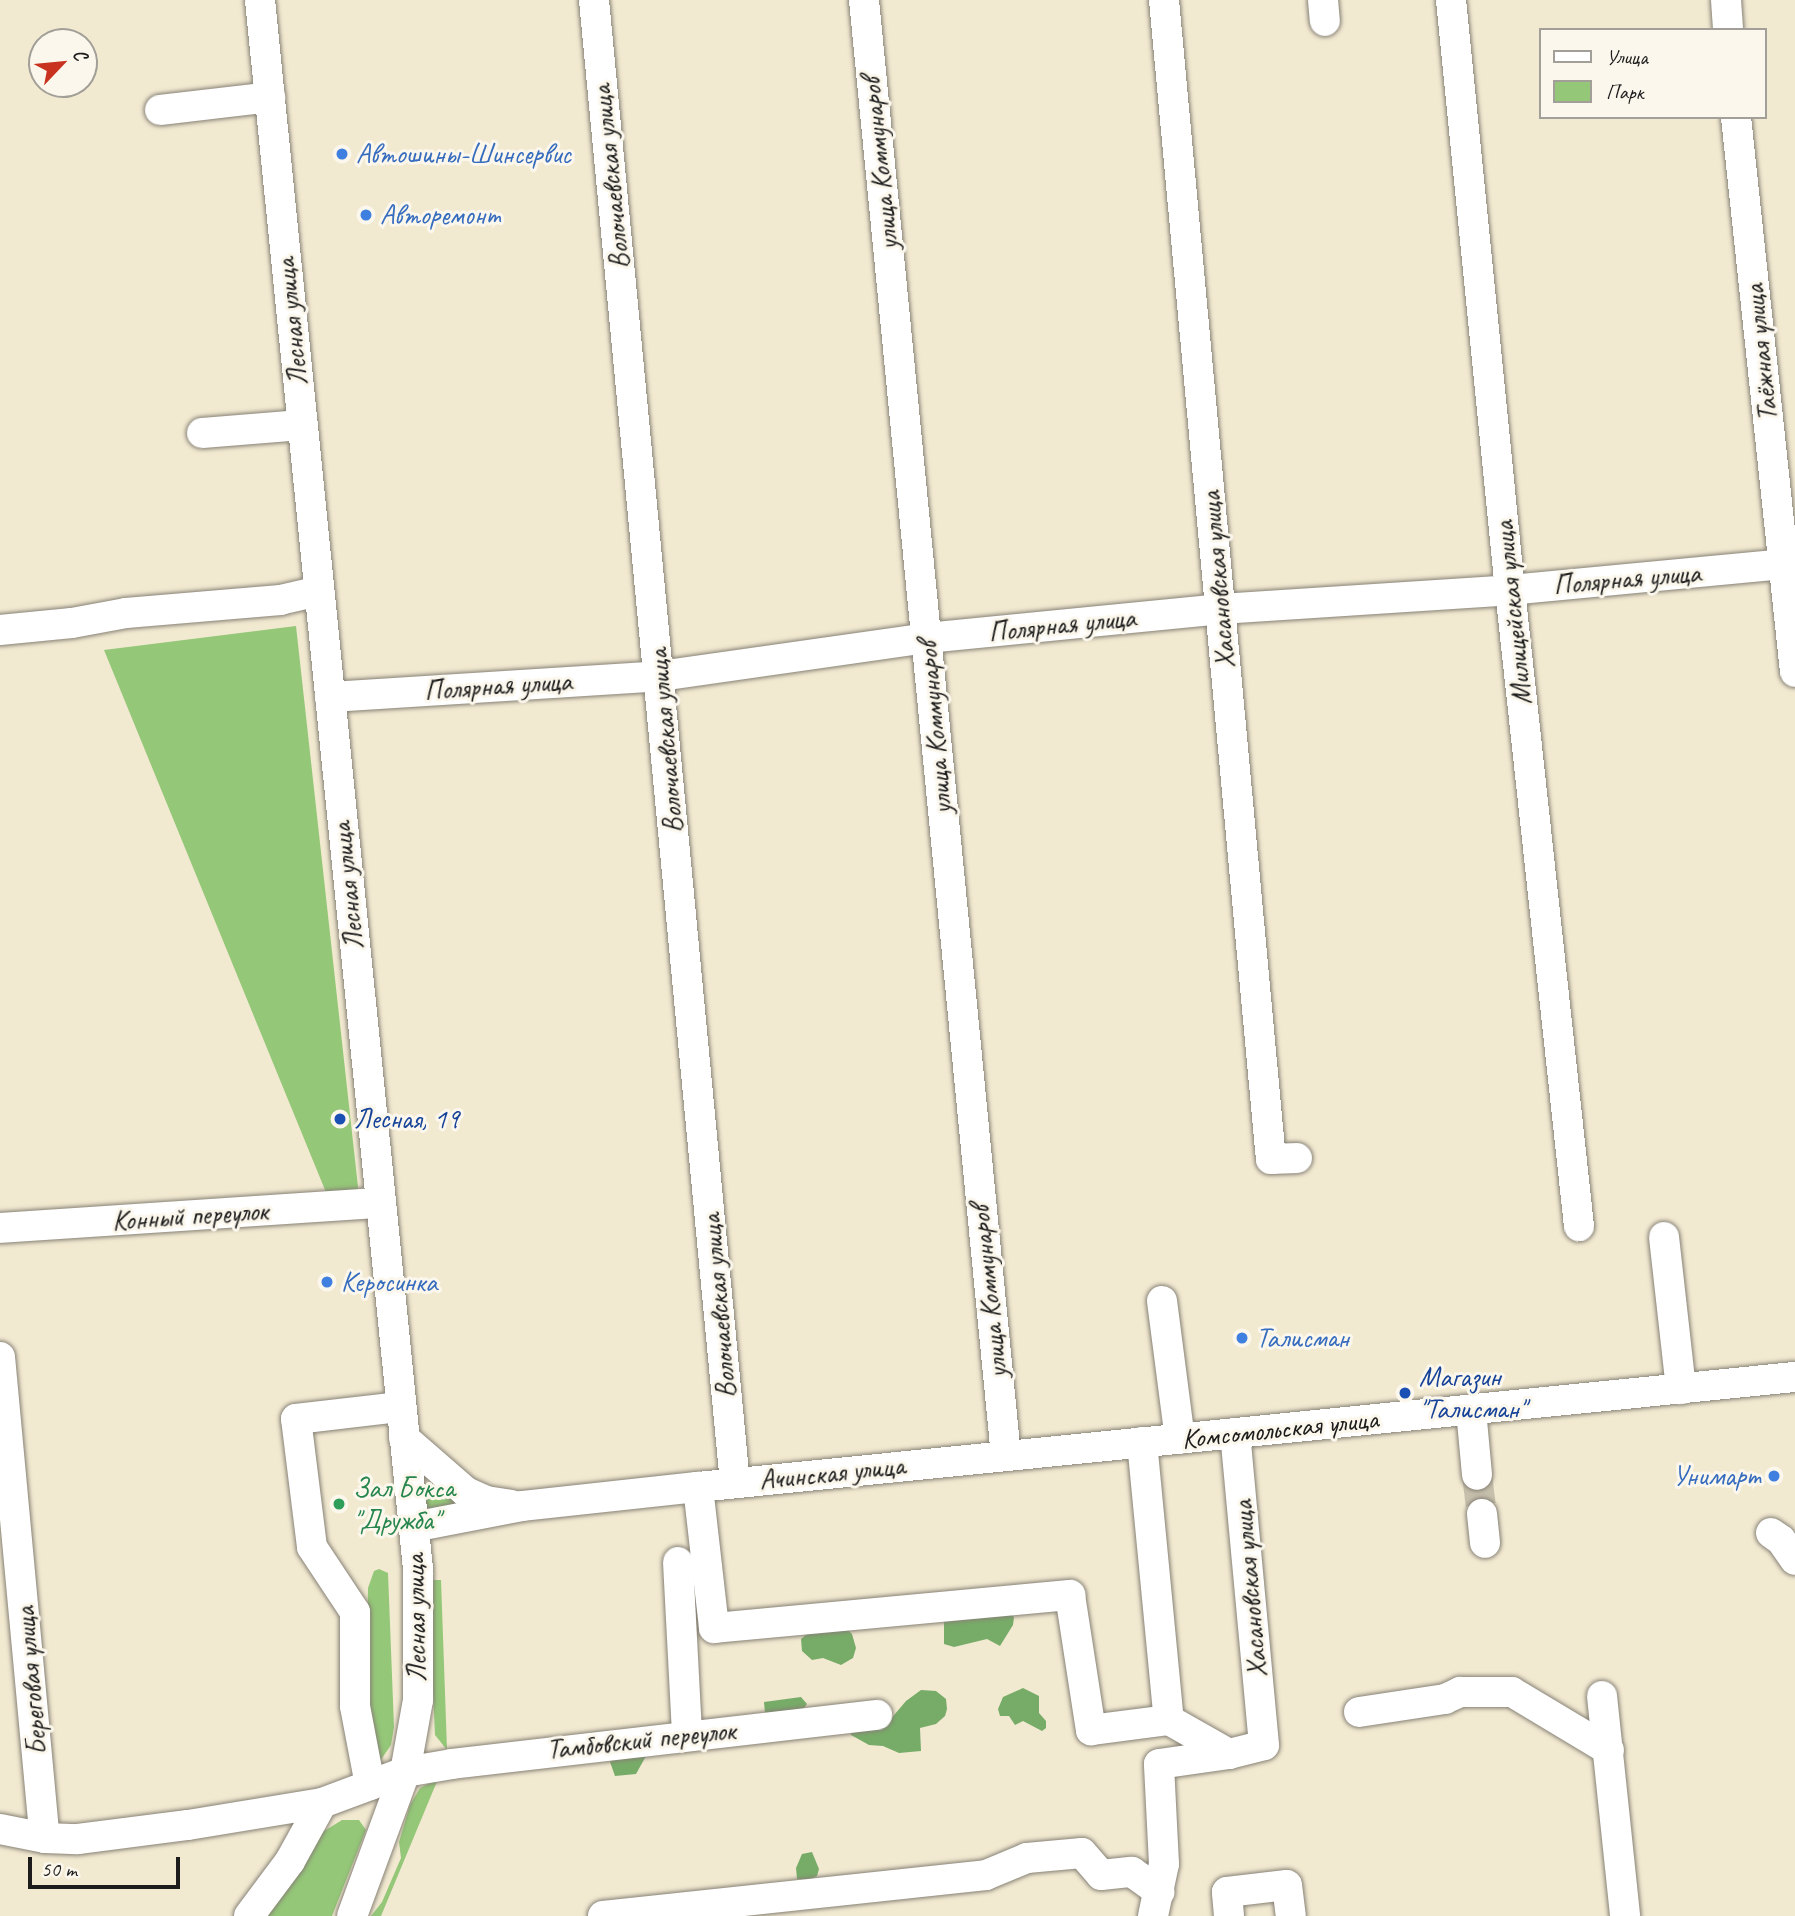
<!DOCTYPE html>
<meta charset="utf-8">
<style>
body{margin:0}
#map{position:relative;width:1795px;height:1916px;overflow:hidden;background:#f2e9d1;font-family:Caveat,sans-serif}
div>[style]{position:absolute}
.green>*{inset:0;background:#94c778}
.forest>*{inset:0;background:#77ac68}
.minor-tunnel>*{height:30px;margin-top:-15px;transform-origin:0;background:repeating-linear-gradient(90deg,#c7c0ad 0 30px,transparent 0 45px)}
.roads{filter:drop-shadow(0 0 2px #878276) drop-shadow(0 0 2px #878276)}
.minor>*{height:30px;margin:-15px;padding:0 15px;transform-origin:15px;border-radius:15px;background:#fff}
.dots>*{width:19px;height:19px;translate:-50% -50%;box-sizing:border-box;border:4px solid #fbf7ec;border-radius:50%}
span{translate:-50% -50%;white-space:nowrap;text-align:center;line-height:1.15;-webkit-text-stroke:6px #fbf7ec;paint-order:stroke}
.shop-label{font-size:28px;color:#366cbe}
.left{translate:0 -50%;text-align:left}
.right{translate:-100% -50%;text-align:right}
.street-label{font-size:28px;color:#1c1c1c}
.transit-label{font-size:28px;color:#164399}
.leisure-label{font-size:28px;color:#27864d}
.legend{position:absolute;left:1539px;top:28px;width:228px;height:91px;box-sizing:border-box;background:#fbf7ec;border:2px solid #a29f99;margin:0;padding:9px 12px;list-style:none;font-size:21px;color:#1c1c1c}
.legend li{display:flex;align-items:center;gap:14px;height:35px}
.legend b{width:35px;border:2px solid #a29f99}
.north{position:absolute;left:28px;top:28px;width:70px;height:70px;box-sizing:border-box;background:#fbf7ec;border:2px solid #a29f99;border-radius:50%;rotate:64deg;font-size:19px;font-weight:700;line-height:28px;text-align:center;color:#1c1c1c}
.north::after{content:'';display:block;margin:auto;width:24px;height:32px;background:#c8321e;clip-path:polygon(50% 0,100% 100%,50% 72%,0 100%)}
.scale{position:absolute;left:28px;top:1857px;width:152px;height:32px;box-sizing:border-box;border:4px solid #1c1c1c;border-top:0;padding-left:9px;font-size:21px;line-height:24px;white-space:nowrap;color:#1c1c1c;-webkit-text-stroke:5px #fbf7ec;paint-order:stroke}
</style>
<div id="map">
<div class="green">
<div style="clip-path:polygon(296px 626px,360px 1205px,332px 1207px,104px 650px)"></div>
<div style="clip-path:polygon(428px 1483px,458px 1497px,460px 1506px,432px 1511px,426px 1508px,421px 1485px)"></div>
<div style="clip-path:polygon(379px 1569px,388px 1573px,394px 1727px,391px 1745px,380px 1761px,370px 1759px,366px 1681px,368px 1588px,374px 1571px)"></div>
<div style="clip-path:polygon(428px 1580px,441px 1580px,447px 1750px,435px 1735px)"></div>
<div style="clip-path:polygon(438px 1779px,381px 1916px,371px 1916px,382px 1902px,401px 1858px,399px 1842px,410px 1805px,420px 1788px)"></div>
<div style="clip-path:polygon(342px 1820px,359px 1820px,366px 1830px,332px 1916px,259px 1916px,321px 1833px)"></div>
</div>
<div class="forest">
<div style="clip-path:polygon(1004px 1609px,1014px 1617px,1013px 1625px,1000px 1646px,987px 1639px,954px 1647px,944px 1644px,944px 1619px)"></div>
<div style="clip-path:polygon(843px 1625px,852px 1634px,856px 1648px,853px 1658px,841px 1665px,823px 1658px,812px 1660px,802px 1651px,801px 1639px,808px 1633px)"></div>
<div style="clip-path:polygon(1023px 1688px,1039px 1696px,1039px 1713px,1046px 1721px,1046px 1728px,1042px 1731px,1023px 1721px,1015px 1725px,1009px 1716px,1000px 1716px,998px 1709px,1003px 1697px)"></div>
<div style="clip-path:polygon(921px 1690px,936px 1691px,946px 1699px,947px 1709px,945px 1716px,936px 1724px,920px 1728px,921px 1751px,899px 1753px,883px 1746px,869px 1745px,851px 1735px,851px 1729px,889px 1721px,906px 1701px)"></div>
<div style="clip-path:polygon(801px 1697px,807px 1704px,801px 1712px,765px 1713px,764px 1702px)"></div>
<div style="clip-path:polygon(618px 1752px,646px 1756px,636px 1774px,615px 1776px,610px 1762px)"></div>
<div style="clip-path:polygon(812px 1852px,819px 1869px,817px 1876px,809px 1880px,797px 1879px,796px 1868px,802px 1854px)"></div>
</div>
<div class="minor-tunnel">
<div style="left:1477px;top:1475px;width:39px;rotate:83deg"></div>
</div>
<div class="roads">
<div class="minor">
<div style="left:260px;top:0;width:1578px;rotate:84.25deg"></div>
<div style="left:418px;top:1570px;width:130px;rotate:90deg"></div>
<div style="left:418px;top:1700px;width:73px;rotate:100.2deg"></div>
<div style="left:405px;top:1772px;width:153px;rotate:110.2deg"></div>
<div style="left:594px;top:0;width:1490px;rotate:84.57deg"></div>
<div style="left:864px;top:0;width:1463px;rotate:84.43deg"></div>
<div style="left:1164px;top:0;width:1164px;rotate:84.73deg"></div>
<div style="left:1271px;top:1159px;width:26px;rotate:-2deg"></div>
<div style="left:1323px;top:0;width:21px;rotate:85deg"></div>
<div style="left:1451px;top:0;width:593px;rotate:84.29deg"></div>
<div style="left:1510px;top:590px;width:640px;rotate:83.81deg"></div>
<div style="left:1726px;top:0;width:30px;rotate:86deg"></div>
<div style="left:160px;top:110px;width:111px;rotate:-6.7deg"></div>
<div style="left:1736px;top:117px;width:558px;rotate:83.93deg"></div>
<div style="left:202px;top:433px;width:100px;rotate:-4.6deg"></div>
<div style="left:0;top:630px;width:72px;rotate:-5.6deg"></div>
<div style="left:72px;top:623px;width:55px;rotate:-10.5deg"></div>
<div style="left:126px;top:613px;width:155px;rotate:-4.8deg"></div>
<div style="left:280px;top:600px;width:40px;rotate:-13deg"></div>
<div style="left:330px;top:697px;width:331px;rotate:-3.6deg"></div>
<div style="left:660px;top:676px;width:269px;rotate:-8.1deg"></div>
<div style="left:926px;top:638px;width:295px;rotate:-5.6deg"></div>
<div style="left:1220px;top:609px;width:291px;rotate:-3.7deg"></div>
<div style="left:1510px;top:590px;width:286px;rotate:-5.4deg"></div>
<div style="left:0;top:1228px;width:381px;rotate:-3.8deg"></div>
<div style="left:1664px;top:1237px;width:153px;rotate:83.6deg"></div>
<div style="left:1162px;top:1301px;width:139px;rotate:82.6deg"></div>
<div style="left:0;top:1357px;width:483px;rotate:84.7deg"></div>
<div style="left:1471px;top:1410px;width:65px;rotate:84.7deg"></div>
<div style="left:404px;top:1438px;width:82px;rotate:41.1deg"></div>
<div style="left:466px;top:1492px;width:22px;rotate:24deg"></div>
<div style="left:486px;top:1501px;width:25px;rotate:9deg"></div>
<div style="left:1142px;top:1442px;width:279px;rotate:84.5deg"></div>
<div style="left:698px;top:1487px;width:142px;rotate:83.5deg"></div>
<div style="left:714px;top:1628px;width:358px;rotate:-5.3deg"></div>
<div style="left:1070px;top:1595px;width:137px;rotate:81.2deg"></div>
<div style="left:1091px;top:1730px;width:79px;rotate:-7.3deg"></div>
<div style="left:1169px;top:1720px;width:69px;rotate:29.5deg"></div>
<div style="left:1482px;top:1514px;width:29px;rotate:84deg"></div>
<div style="left:413px;top:1527px;width:111px;rotate:-10.9deg"></div>
<div style="left:522px;top:1506px;width:177px;rotate:-6.2deg"></div>
<div style="left:698px;top:1487px;width:1103px;rotate:-5.73deg"></div>
<div style="left:1771px;top:1533px;width:12px;rotate:35deg"></div>
<div style="left:1781px;top:1540px;width:24px;rotate:55deg"></div>
<div style="left:678px;top:1562px;width:173px;rotate:87deg"></div>
<div style="left:1602px;top:1696px;width:221px;rotate:84deg"></div>
<div style="left:1359px;top:1712px;width:87px;rotate:-8.6deg"></div>
<div style="left:1445px;top:1699px;width:17px;rotate:-25deg"></div>
<div style="left:1460px;top:1692px;width:52px"></div>
<div style="left:1512px;top:1692px;width:113px;rotate:30.9deg"></div>
<div style="left:370px;top:1785px;width:80px;rotate:-100.8deg"></div>
<div style="left:355px;top:1706px;width:94px;rotate:-90deg"></div>
<div style="left:355px;top:1612px;width:78px;rotate:-123.5deg"></div>
<div style="left:312px;top:1547px;width:129px;rotate:-97.1deg"></div>
<div style="left:296px;top:1419px;width:105px;rotate:-6.6deg"></div>
<div style="left:0;top:1829px;width:46px;rotate:11.3deg"></div>
<div style="left:45px;top:1838px;width:33px;rotate:2deg"></div>
<div style="left:78px;top:1839px;width:111px;rotate:-7.3deg"></div>
<div style="left:188px;top:1825px;width:136px;rotate:-9.3deg"></div>
<div style="left:322px;top:1803px;width:89px;rotate:-20.5deg"></div>
<div style="left:405px;top:1772px;width:48px;rotate:-9.7deg"></div>
<div style="left:452px;top:1764px;width:428px;rotate:-6.6deg"></div>
<div style="left:249px;top:1916px;width:69px;rotate:-53.3deg"></div>
<div style="left:290px;top:1861px;width:66px;rotate:-61.1deg"></div>
<div style="left:603px;top:1916px;width:385px;rotate:-6.1deg"></div>
<div style="left:986px;top:1875px;width:44px;rotate:-22.5deg"></div>
<div style="left:1027px;top:1858px;width:55px;rotate:-5.2deg"></div>
<div style="left:1082px;top:1853px;width:29px;rotate:49deg"></div>
<div style="left:1101px;top:1875px;width:31px;rotate:-6deg"></div>
<div style="left:1132px;top:1872px;width:34px;rotate:36deg"></div>
<div style="left:1153px;top:1916px;width:53px;rotate:-78.1deg"></div>
<div style="left:1164px;top:1864px;width:100px;rotate:-92.9deg"></div>
<div style="left:1159px;top:1764px;width:71px;rotate:-8.1deg"></div>
<div style="left:1229px;top:1754px;width:36px;rotate:-14deg"></div>
<div style="left:1264px;top:1745px;width:313px;rotate:-95.3deg"></div>
<div style="left:1229px;top:1916px;width:24px;rotate:-95deg"></div>
<div style="left:1227px;top:1892px;width:60px;rotate:-6.7deg"></div>
<div style="left:1287px;top:1885px;width:31px;rotate:83deg"></div>
</div>
</div>
<div class="dots">
<div style="left:342px;top:154px;background:#3f7fe0"></div>
<div style="left:366px;top:215px;background:#3f7fe0"></div>
<div style="left:340px;top:1119px;background:#1a4fb4"></div>
<div style="left:327px;top:1282px;background:#3f7fe0"></div>
<div style="left:1242px;top:1338px;background:#3f7fe0"></div>
<div style="left:1405px;top:1393px;background:#1a4fb4"></div>
<div style="left:1774px;top:1476px;background:#3f7fe0"></div>
<div style="left:339px;top:1504px;background:#2e9e5b"></div>
</div>
<div class="shop-label">
<span class="left" style="left:356px;top:154px">Автошины-Шинсервис</span>
<span class="left" style="left:380px;top:215px">Авторемонт</span>
<span class="left" style="left:341px;top:1282px">Керосинка</span>
<span class="left" style="left:1256px;top:1338px">Талисман</span>
<span class="right" style="left:1760px;top:1476px">Унимарт</span>
</div>
<div class="street-label">
<span style="left:880px;top:164px;rotate:-96deg">улица Коммунаров</span>
<span style="left:611px;top:177px;rotate:-96deg">Волочаевская улица</span>
<span style="left:292px;top:322px;rotate:-96deg">Лесная улица</span>
<span style="left:1761px;top:353px;rotate:-96deg">Таёжная улица</span>
<span style="left:1627px;top:579px;rotate:-5deg">Полярная улица</span>
<span style="left:1218px;top:580px;rotate:-95deg">Хасановская улица</span>
<span style="left:1513px;top:613px;rotate:-96deg">Милицейская улица</span>
<span style="left:1062px;top:625px;rotate:-6deg">Полярная улица</span>
<span style="left:498px;top:686px;rotate:-4deg">Полярная улица</span>
<span style="left:935px;top:728px;rotate:-95deg">улица Коммунаров</span>
<span style="left:666px;top:741px;rotate:-95deg">Волочаевская улица</span>
<span style="left:348px;top:886px;rotate:-96deg">Лесная улица</span>
<span style="left:190px;top:1216px;rotate:-4deg">Конный переулок</span>
<span style="left:989px;top:1292px;rotate:-96deg">улица Коммунаров</span>
<span style="left:719px;top:1306px;rotate:-95deg">Волочаевская улица</span>
<span style="left:1280px;top:1429px;rotate:-6deg">Комсомольская улица</span>
<span style="left:832px;top:1473px;rotate:-6deg">Ачинская улица</span>
<span style="left:1250px;top:1589px;rotate:-95deg">Хасановская улица</span>
<span style="left:416px;top:1618px;rotate:-91deg">Лесная улица</span>
<span style="left:31px;top:1681px;rotate:-95deg">Береговая улица</span>
<span style="left:641px;top:1740px;rotate:-6deg">Тамбовский переулок</span>
</div>
<div class="transit-label">
<span class="left" style="left:354px;top:1119px">Лесная, 19</span>
<span class="left" style="left:1419px;top:1393px">Магазин<br>"Талисман"</span>
</div>
<div class="leisure-label">
<span class="left" style="left:353px;top:1504px">Зал Бокса<br>"Дружба"</span>
</div>
<ul class="legend">
<li><b style="height:9px;background:#fff"></b>Улица</li>
<li><b style="height:19px;background:#94c778"></b>Парк</li>
</ul>
<div class="north">С</div>
<div class="scale">50 m</div>
</div>
